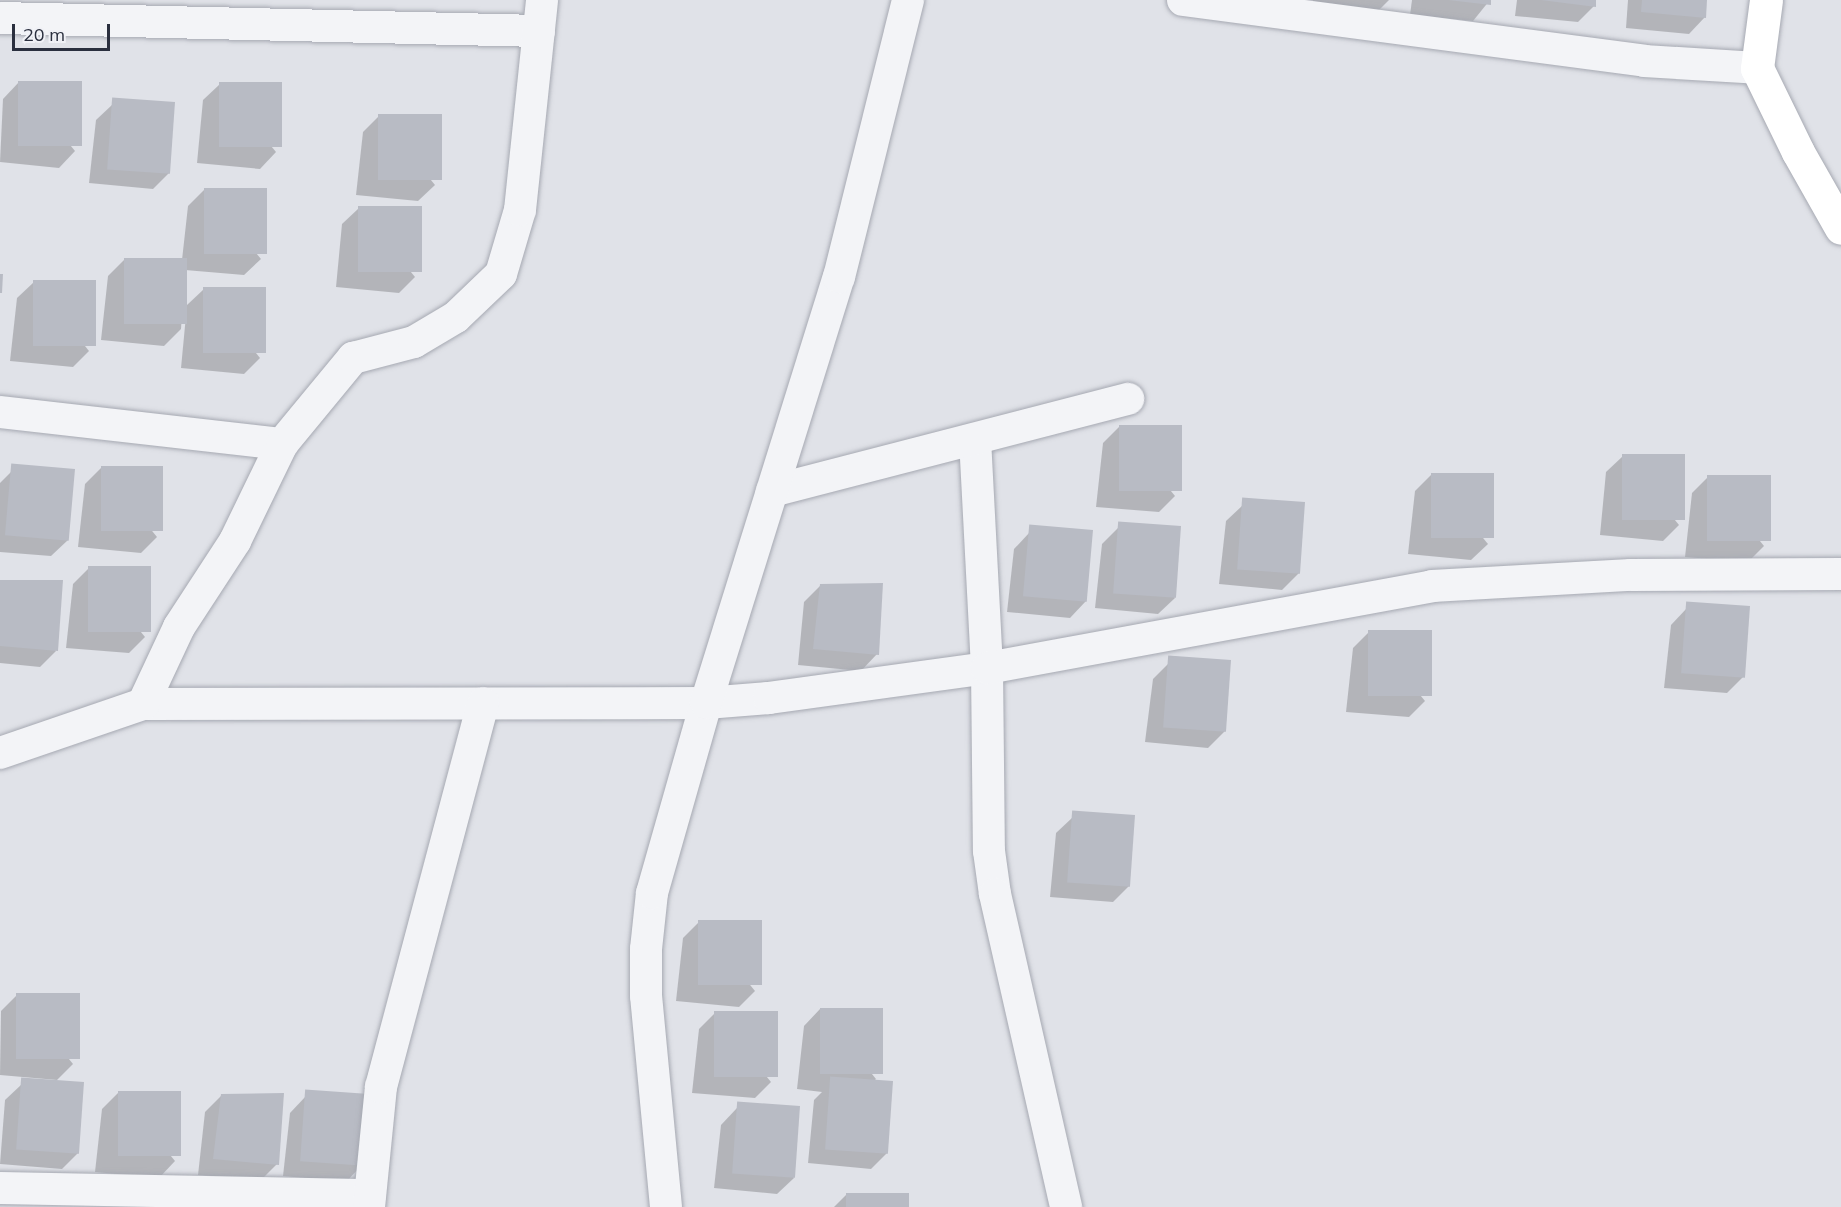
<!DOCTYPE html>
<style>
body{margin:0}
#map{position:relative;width:1841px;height:1207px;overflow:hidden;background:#e0e2e8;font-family:Mulish,sans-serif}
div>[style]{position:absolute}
.shadow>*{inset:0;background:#0003}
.building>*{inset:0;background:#b8bbc4;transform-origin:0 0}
.roads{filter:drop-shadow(0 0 2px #a6a9b2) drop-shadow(0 0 2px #a6a9b2)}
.street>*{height:32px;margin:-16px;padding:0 16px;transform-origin:16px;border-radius:16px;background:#f3f4f7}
.secondary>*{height:33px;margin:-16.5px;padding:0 16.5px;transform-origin:16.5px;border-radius:16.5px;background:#fff}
span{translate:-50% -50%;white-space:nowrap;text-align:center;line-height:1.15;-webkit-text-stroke:5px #f0f1f6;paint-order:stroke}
.scale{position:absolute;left:12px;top:24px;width:98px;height:27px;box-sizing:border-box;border:3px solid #2a2f3e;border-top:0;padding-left:8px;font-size:18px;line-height:21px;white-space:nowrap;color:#2a2f3e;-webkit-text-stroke:4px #f0f1f6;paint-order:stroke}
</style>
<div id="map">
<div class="shadow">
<div style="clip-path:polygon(1313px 0,1389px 0,1375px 14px,1312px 8px)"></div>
<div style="clip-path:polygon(1412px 0,1490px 0,1473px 21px,1410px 15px)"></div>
<div style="clip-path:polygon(1517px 0,1595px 0,1594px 6px,1578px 22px,1515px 16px)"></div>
<div style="clip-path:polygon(1628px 0,1706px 0,1705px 17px,1689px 34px,1626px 28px)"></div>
<div style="clip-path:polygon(19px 82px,75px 151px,59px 168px,0 162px,3px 99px)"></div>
<div style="clip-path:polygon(220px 84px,276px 152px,260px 169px,197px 163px,203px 100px)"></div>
<div style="clip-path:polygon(113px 104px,169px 173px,153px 189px,89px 183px,96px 120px)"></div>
<div style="clip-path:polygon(379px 116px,435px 185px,418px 201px,356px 195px,363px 132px)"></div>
<div style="clip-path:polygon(204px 190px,261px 259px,244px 275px,185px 270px,181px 329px,164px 346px,101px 340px,108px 276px,124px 260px,182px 260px,188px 206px)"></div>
<div style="clip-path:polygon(359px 208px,415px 277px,399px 293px,336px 287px,342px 224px)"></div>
<div style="clip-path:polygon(34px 282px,89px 351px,73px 367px,10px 361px,17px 298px)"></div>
<div style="clip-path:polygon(204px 289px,260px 358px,244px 374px,181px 368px,187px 305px)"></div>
<div style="clip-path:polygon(1119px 427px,1175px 496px,1159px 512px,1096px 507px,1103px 443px)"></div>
<div style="clip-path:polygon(1623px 456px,1679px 525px,1663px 541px,1600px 535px,1606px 472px)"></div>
<div style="clip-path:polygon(101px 468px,157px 537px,141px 553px,78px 547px,85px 484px)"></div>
<div style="clip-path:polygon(12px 471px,68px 540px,51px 556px,0 552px,0 483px)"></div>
<div style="clip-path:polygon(1431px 475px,1488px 544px,1471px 560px,1408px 554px,1415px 491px)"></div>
<div style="clip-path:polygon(1708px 477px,1764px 546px,1748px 562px,1685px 557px,1692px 493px)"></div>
<div style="clip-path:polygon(1243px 505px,1299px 573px,1282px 590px,1219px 584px,1226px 521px)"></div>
<div style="clip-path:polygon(1118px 528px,1175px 598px,1158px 614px,1095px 608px,1102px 544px)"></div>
<div style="clip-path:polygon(1030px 532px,1086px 601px,1070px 618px,1007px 612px,1014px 549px)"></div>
<div style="clip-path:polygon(89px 568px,145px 637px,129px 653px,66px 648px,73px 584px)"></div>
<div style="clip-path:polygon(0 582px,56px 651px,40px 667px,0 663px)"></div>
<div style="clip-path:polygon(821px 585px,877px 654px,861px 671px,798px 665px,804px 602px)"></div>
<div style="clip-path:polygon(1687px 608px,1743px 677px,1727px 693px,1664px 688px,1671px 625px)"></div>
<div style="clip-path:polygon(1369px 632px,1425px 701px,1409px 717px,1346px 712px,1353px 648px)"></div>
<div style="clip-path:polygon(1169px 663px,1225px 731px,1208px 748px,1145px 742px,1153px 679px)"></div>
<div style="clip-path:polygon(1073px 817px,1129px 886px,1113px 902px,1050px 897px,1056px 833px)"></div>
<div style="clip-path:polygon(699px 922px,755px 991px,739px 1007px,676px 1001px,683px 938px)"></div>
<div style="clip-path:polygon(17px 995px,73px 1064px,57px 1080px,0 1075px,1px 1011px)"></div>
<div style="clip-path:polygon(820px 1009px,876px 1079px,872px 1083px,887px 1153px,871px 1169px,808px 1163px,814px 1100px,822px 1092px,797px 1089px,804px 1026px)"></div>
<div style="clip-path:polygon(715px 1013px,771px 1082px,755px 1098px,692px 1093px,699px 1029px)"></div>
<div style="clip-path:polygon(22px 1084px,78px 1153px,62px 1169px,0 1164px,5px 1100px)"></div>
<div style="clip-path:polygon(119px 1092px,175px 1161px,159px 1178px,95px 1172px,102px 1109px)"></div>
<div style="clip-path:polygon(222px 1095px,277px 1164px,261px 1180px,198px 1175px,205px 1112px)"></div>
<div style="clip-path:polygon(306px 1096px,362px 1165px,346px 1182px,283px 1176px,290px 1113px)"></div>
<div style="clip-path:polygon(737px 1108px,794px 1178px,777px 1194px,714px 1188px,721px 1125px)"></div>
<div style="clip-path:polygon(846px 1195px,907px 1207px,834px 1207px)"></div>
</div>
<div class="building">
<div style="clip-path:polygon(1448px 0,1491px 0,1491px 5px)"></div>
<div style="clip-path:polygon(1541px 0,1596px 0,1596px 7px)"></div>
<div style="clip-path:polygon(1642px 0,1707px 0,1706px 18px,1641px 12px)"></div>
<div style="left:18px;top:81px;width:64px;height:65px"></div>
<div style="left:219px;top:82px;width:63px;height:65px"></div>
<div style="left:175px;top:102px;width:72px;height:63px;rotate:94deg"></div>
<div style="left:378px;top:114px;width:64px;height:66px"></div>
<div style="left:204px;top:188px;width:63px;height:66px"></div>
<div style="left:358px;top:206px;width:64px;height:66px"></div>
<div style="left:124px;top:258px;width:63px;height:66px"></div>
<div style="clip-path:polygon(0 274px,3px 274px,2px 293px,0 293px)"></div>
<div style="left:33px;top:280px;width:63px;height:66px"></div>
<div style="left:203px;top:287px;width:63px;height:66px"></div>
<div style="left:1119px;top:425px;width:63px;height:66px"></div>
<div style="left:1622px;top:454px;width:63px;height:66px"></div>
<div style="left:101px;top:466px;width:62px;height:65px"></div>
<div style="left:75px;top:469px;width:72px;height:64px;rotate:95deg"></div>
<div style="left:1431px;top:473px;width:63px;height:65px"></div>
<div style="left:1707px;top:475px;width:64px;height:66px"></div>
<div style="left:1305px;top:502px;width:72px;height:63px;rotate:94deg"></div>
<div style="left:1181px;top:526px;width:72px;height:63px;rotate:94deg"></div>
<div style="left:1093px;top:530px;width:72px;height:64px;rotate:95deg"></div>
<div style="left:88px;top:566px;width:63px;height:66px"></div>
<div style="clip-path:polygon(0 580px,63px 580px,58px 651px,0 646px)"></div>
<div style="clip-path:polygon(883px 583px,879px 655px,813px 649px,820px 584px)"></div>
<div style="left:1750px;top:606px;width:72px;height:64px;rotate:94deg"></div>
<div style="left:1368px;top:630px;width:64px;height:66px"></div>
<div style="left:1231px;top:660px;width:72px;height:63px;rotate:94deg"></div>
<div style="left:1135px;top:815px;width:72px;height:63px;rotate:94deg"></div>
<div style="left:698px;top:920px;width:64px;height:65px"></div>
<div style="left:16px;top:993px;width:64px;height:66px"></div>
<div style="left:820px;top:1008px;width:63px;height:66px"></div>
<div style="left:714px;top:1011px;width:64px;height:66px"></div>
<div style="left:893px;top:1081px;width:73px;height:63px;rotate:94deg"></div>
<div style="left:84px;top:1082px;width:72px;height:63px;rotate:94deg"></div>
<div style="left:118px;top:1091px;width:63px;height:65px"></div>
<div style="clip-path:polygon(284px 1093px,279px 1165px,213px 1159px,221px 1094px)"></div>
<div style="left:369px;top:1094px;width:72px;height:64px;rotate:94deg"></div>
<div style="left:800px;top:1106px;width:72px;height:63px;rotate:94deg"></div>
<div style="left:846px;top:1193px;width:63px;height:14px"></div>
</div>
<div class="roads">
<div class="street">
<div style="left:1183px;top:0;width:465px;rotate:7.5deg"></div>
<div style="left:1644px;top:61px;width:113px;rotate:3.5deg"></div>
<div style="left:0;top:18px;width:539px;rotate:1.38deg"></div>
<div style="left:0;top:412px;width:284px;rotate:6.5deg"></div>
<div style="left:975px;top:439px;width:229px;rotate:87deg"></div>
<div style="left:987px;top:668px;width:183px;rotate:89.4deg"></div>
<div style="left:989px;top:851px;width:43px;rotate:82.1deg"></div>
<div style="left:995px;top:894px;width:321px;rotate:77.2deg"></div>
<div style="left:772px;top:491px;width:368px;rotate:-14.5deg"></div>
<div style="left:143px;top:704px;width:563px;rotate:-0.1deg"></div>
<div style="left:706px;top:703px;width:63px;rotate:-4.5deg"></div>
<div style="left:769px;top:698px;width:220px;rotate:-7.8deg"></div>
<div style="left:987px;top:668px;width:452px;rotate:-10.4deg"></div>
<div style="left:1432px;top:586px;width:199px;rotate:-3.2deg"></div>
<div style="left:1631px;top:575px;width:210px;rotate:-0.3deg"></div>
<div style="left:0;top:753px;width:151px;rotate:-18.9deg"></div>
<div style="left:143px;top:704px;width:85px;rotate:-64.9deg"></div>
<div style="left:179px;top:627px;width:103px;rotate:-56.9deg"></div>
<div style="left:235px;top:541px;width:108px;rotate:-64.1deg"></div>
<div style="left:282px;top:444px;width:112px;rotate:-50.5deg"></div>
<div style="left:353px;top:358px;width:63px;rotate:-14.7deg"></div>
<div style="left:414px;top:342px;width:49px;rotate:-30.8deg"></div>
<div style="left:456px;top:317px;width:62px;rotate:-43.7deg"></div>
<div style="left:501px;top:274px;width:67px;rotate:-73.5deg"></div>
<div style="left:520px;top:210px;width:211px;rotate:-84deg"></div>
<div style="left:0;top:1188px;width:370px;rotate:1.1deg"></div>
<div style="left:369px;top:1207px;width:121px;rotate:-84.3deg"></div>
<div style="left:381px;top:1087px;width:397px;rotate:-75.1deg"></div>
<div style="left:666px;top:1207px;width:212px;rotate:-95.4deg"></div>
<div style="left:646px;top:996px;width:47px;rotate:-90deg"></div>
<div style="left:646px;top:949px;width:56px;rotate:-83.9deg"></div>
<div style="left:652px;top:893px;width:198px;rotate:-74.1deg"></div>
<div style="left:706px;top:703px;width:446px;rotate:-72.7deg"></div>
<div style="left:839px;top:277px;width:285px;rotate:-76deg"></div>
</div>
<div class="secondary">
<div style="left:1766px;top:0;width:69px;rotate:97.5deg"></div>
<div style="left:1757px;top:68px;width:93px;rotate:64deg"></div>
<div style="left:1798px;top:152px;width:87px;rotate:60.5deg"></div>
</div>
</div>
<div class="scale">20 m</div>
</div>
